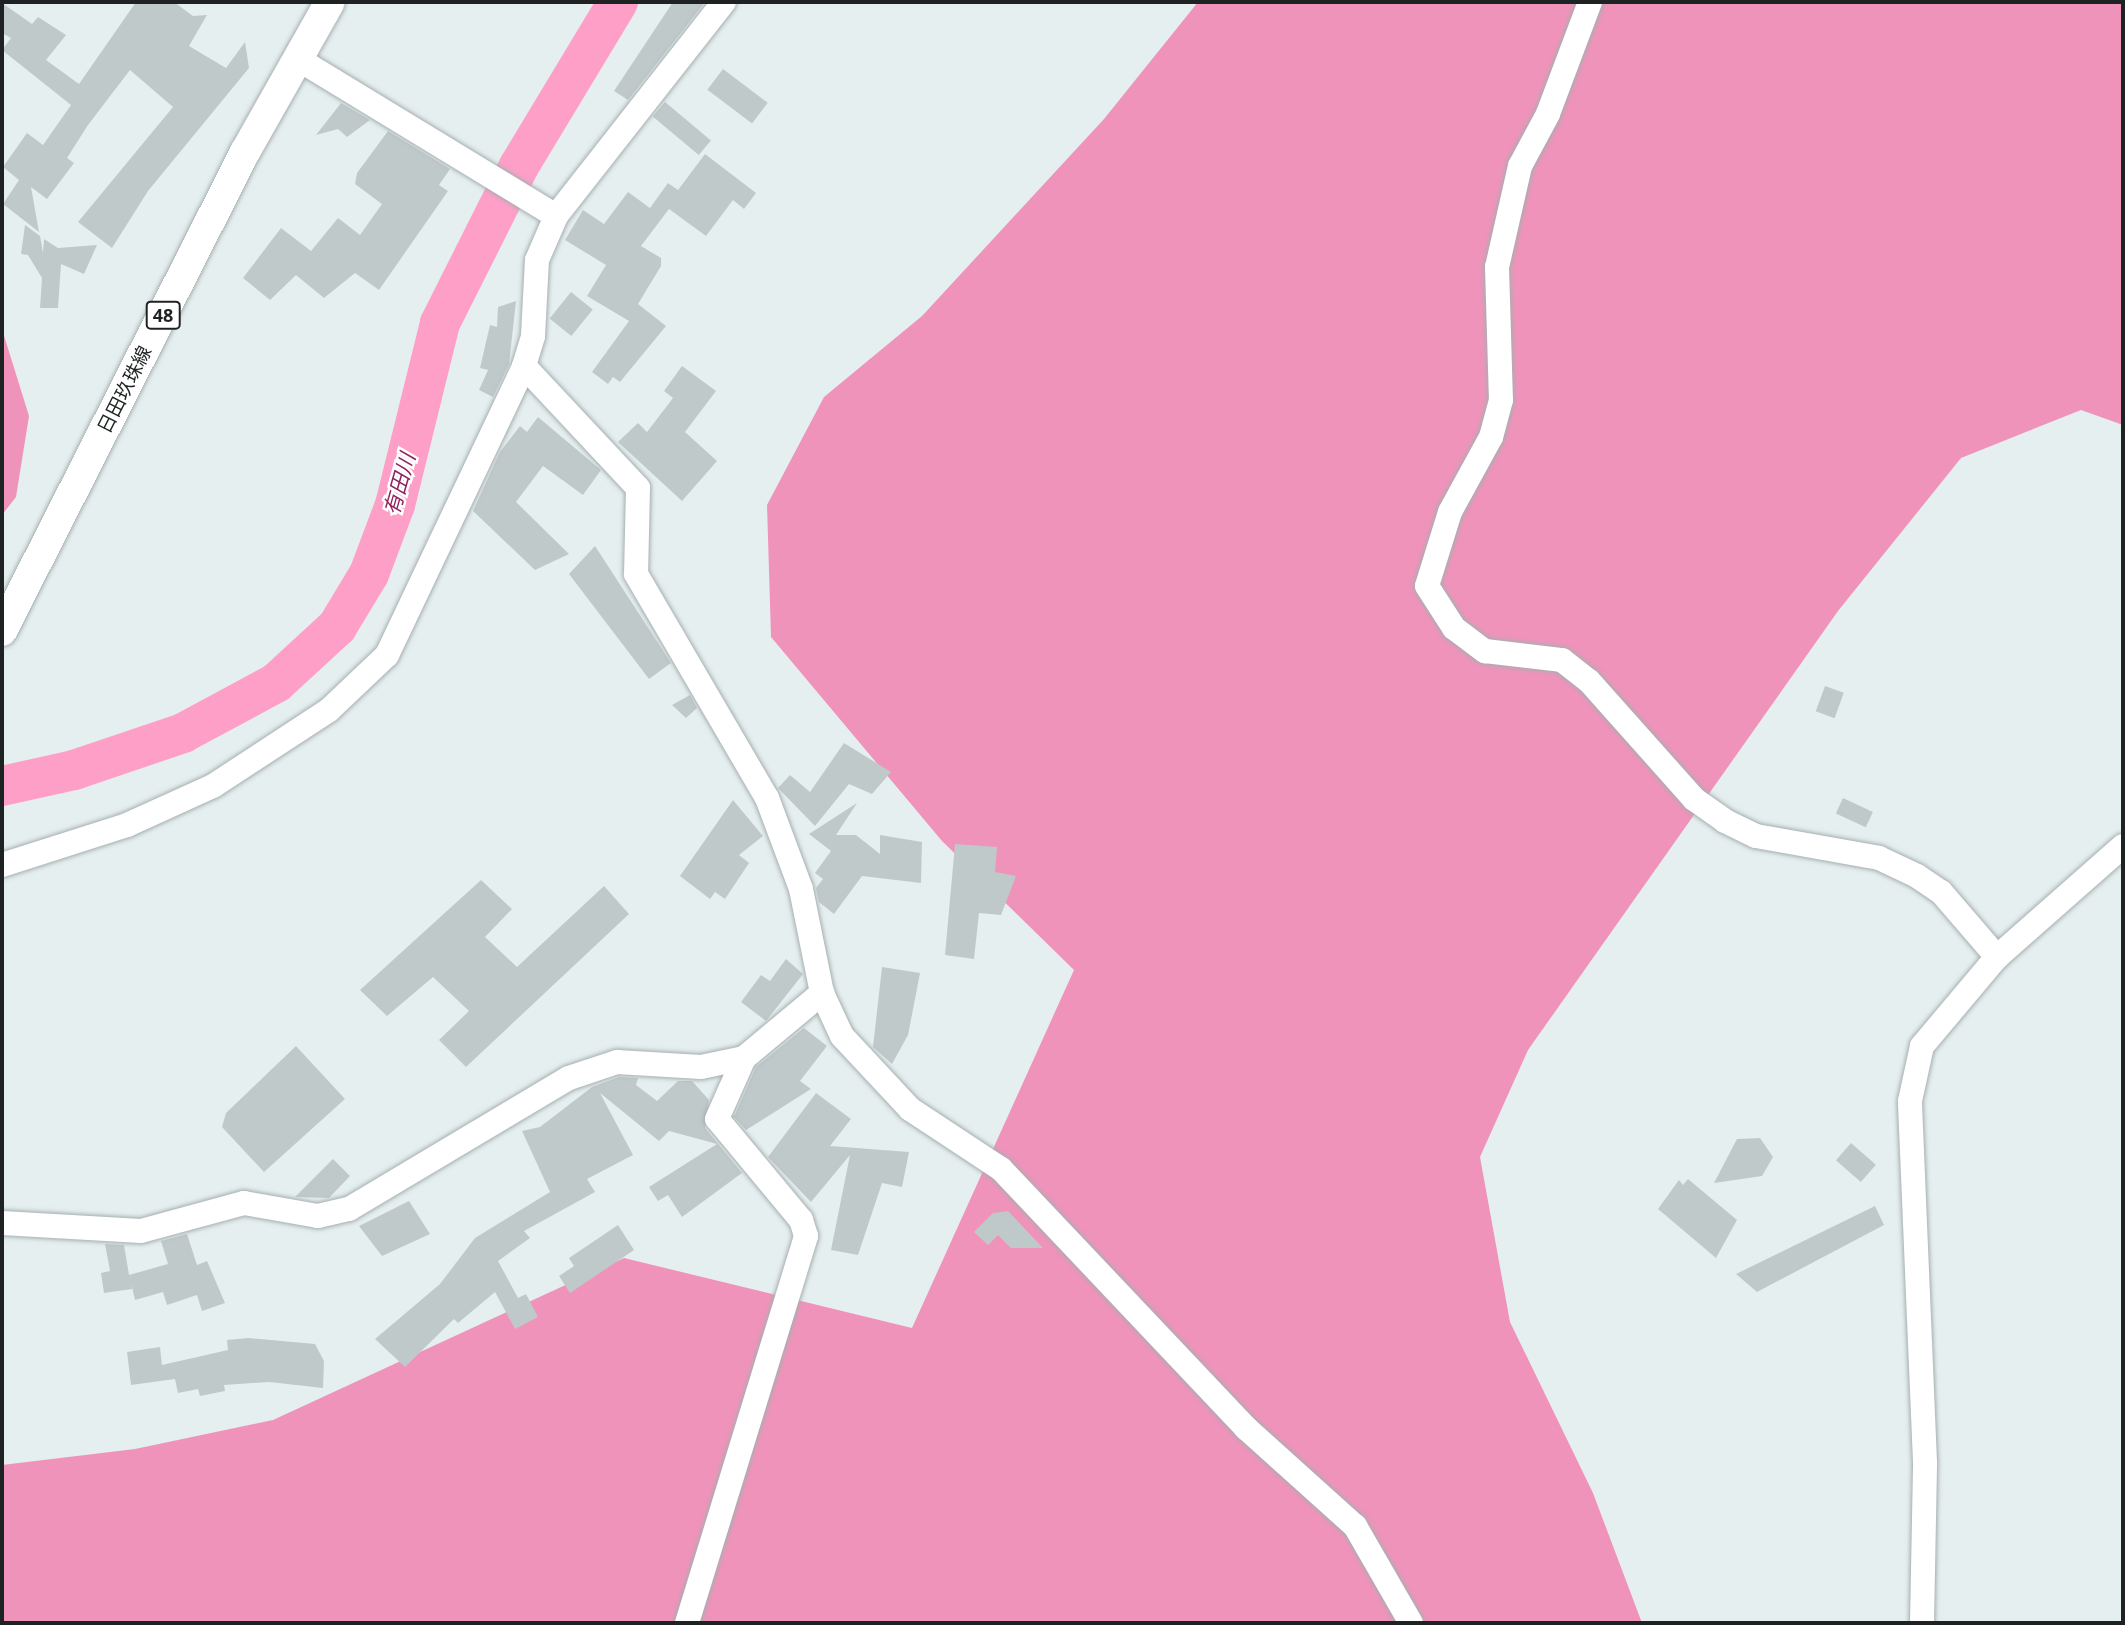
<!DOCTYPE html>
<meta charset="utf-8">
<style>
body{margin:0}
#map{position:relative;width:2125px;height:1625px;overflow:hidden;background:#e6eff0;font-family:"Noto Sans","Noto Sans JP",sans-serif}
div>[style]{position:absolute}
.forest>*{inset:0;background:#f093bb}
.river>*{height:40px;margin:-20px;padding:0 20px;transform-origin:20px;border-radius:20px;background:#fe9fc8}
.building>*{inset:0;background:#c0c9ca;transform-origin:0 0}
.roads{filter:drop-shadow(0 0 2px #a6afb0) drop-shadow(0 0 2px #a6afb0)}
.minor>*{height:24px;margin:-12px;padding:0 12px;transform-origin:12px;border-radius:12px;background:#fff}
.major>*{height:30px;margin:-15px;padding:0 15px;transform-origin:15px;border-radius:15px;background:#fff}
span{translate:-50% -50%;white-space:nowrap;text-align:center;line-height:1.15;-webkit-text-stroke:5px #fff;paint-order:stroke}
.shield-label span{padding:2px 5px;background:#fff;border:2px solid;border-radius:5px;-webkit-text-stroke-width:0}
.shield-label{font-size:18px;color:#1f2223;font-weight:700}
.street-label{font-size:19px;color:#1f2223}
.water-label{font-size:21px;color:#8f245d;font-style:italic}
.frame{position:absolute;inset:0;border:4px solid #1f2223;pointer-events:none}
</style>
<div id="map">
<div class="forest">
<div style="clip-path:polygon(1198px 2px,2123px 2px,2123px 425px,2081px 410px,1961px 458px,1838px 611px,1528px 1050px,1480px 1157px,1510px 1322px,1593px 1493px,1642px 1623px,2px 1623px,2px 1465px,135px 1449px,273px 1420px,624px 1258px,912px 1328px,1074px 970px,942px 841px,771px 637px,767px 505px,824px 397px,922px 316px,1104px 119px)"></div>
<div style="clip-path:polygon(2px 329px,29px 416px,16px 497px,2px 515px)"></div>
</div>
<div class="river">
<div style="left:2px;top:786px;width:74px;rotate:-12.5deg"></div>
<div style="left:74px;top:770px;width:115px;rotate:-18.7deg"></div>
<div style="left:183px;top:733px;width:106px;rotate:-28.3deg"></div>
<div style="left:276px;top:683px;width:83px;rotate:-42.6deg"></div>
<div style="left:337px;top:627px;width:62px;rotate:-58.9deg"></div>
<div style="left:369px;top:574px;width:74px;rotate:-69.4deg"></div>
<div style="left:395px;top:505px;width:187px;rotate:-76.1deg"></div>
<div style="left:440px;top:323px;width:176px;rotate:-63.3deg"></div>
<div style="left:519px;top:166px;width:192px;rotate:-58.9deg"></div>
</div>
<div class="building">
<div style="clip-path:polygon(136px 2px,174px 2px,193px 16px,207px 15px,189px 46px,226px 68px,245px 42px,249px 68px,148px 191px,112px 248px,78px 222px,173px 107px,130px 70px,88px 125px,67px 158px,74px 163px,47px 199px,31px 187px,39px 232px,3px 204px,19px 180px,3px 167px,27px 133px,43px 145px,71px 105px,2px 50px,11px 38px,2px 33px,2px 3px,32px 24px,38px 17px,66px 35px,46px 60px,79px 84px)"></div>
<div style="clip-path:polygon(673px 2px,705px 2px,628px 100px,614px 91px)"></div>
<div style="left:723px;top:69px;width:56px;height:26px;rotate:37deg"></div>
<div style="left:665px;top:102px;width:60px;height:19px;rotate:40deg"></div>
<div style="clip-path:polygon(341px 103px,370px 120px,347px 137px,338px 129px,316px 135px)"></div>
<div style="clip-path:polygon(388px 131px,450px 169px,439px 185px,448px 191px,379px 290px,355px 273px,324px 298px,296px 275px,270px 300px,243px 278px,281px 228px,311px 251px,338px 218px,360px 235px,382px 204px,355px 184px,357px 173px)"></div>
<div style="clip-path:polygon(705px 154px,756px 193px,744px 209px,733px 200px,706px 236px,669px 209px,641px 246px,661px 258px,661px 266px,638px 304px,666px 326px,620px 382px,613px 377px,608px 384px,592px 372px,629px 321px,587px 296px,606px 265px,565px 240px,583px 210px,604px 224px,628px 192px,650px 208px,668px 183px,678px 190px)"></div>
<div style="clip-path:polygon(25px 225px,40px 236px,43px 253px,44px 239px,58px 248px,97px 245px,84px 274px,61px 264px,58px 308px,40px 308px,42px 278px,28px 255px,21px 254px)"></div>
<div style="left:571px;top:292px;width:28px;height:34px;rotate:39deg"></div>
<div style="clip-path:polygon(516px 301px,509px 364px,493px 397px,479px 390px,488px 370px,480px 368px,490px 325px,497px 327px,498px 307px)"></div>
<div style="clip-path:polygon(682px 366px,716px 391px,685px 432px,717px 461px,682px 501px,618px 442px,638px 423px,647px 432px,673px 398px,664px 391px)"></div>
<div style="clip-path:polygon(538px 417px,601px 470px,583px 495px,543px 466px,516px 502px,569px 554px,535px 570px,473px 511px,500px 452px,520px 426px,527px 432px)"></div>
<div style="clip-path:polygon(595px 546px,671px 663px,649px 679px,569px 574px)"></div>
<div style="left:1825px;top:686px;width:20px;height:27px;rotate:20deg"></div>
<div style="clip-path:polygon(690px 695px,697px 708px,686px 718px,672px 705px)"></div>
<div style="clip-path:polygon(844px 743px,891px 772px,872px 794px,849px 784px,815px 826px,778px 788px,790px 775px,810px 792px)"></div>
<div style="left:1843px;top:798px;width:33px;height:17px;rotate:25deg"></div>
<div style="clip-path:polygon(733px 800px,763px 836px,739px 855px,749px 863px,725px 899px,715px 892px,710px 899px,680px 876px)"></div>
<div style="clip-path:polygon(857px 803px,836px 835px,856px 835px,880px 854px,880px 835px,922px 842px,921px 883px,862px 876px,834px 914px,819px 902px,816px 888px,823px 879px,815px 873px,831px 851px,809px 834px)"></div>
<div style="clip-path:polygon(955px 844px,997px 847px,995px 872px,1016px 876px,1001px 915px,979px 913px,974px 959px,945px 955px)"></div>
<div style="clip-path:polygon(481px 880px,512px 909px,485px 937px,517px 967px,604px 886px,629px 914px,466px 1067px,439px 1040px,469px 1011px,433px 977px,387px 1016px,360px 990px)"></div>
<div style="clip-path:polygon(786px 959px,803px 974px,766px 1021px,741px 1002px,761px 975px,770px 981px)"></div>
<div style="clip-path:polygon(882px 967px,920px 973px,908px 1035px,892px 1064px,873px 1047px)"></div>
<div style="clip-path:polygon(804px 1028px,827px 1046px,800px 1081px,811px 1089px,746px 1130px,734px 1117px,756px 1067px)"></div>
<div style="clip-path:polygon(296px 1046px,345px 1099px,264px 1172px,222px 1127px,226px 1113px)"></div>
<div style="clip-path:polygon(619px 1077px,638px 1078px,636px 1085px,657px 1101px,678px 1081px,692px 1081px,709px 1100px,705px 1128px,742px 1173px,682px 1217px,668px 1195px,658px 1201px,649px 1187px,717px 1144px,669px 1131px,659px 1141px,600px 1093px,633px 1155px,587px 1179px,595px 1192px,524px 1231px,530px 1238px,498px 1261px,518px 1298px,526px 1294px,538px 1317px,515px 1329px,495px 1292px,458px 1323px,454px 1319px,405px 1367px,375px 1339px,440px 1284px,475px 1238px,550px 1192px,522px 1131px,540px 1127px,592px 1087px)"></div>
<div style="clip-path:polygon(816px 1093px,851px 1119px,830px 1146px,909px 1152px,902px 1187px,882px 1183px,858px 1255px,831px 1250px,850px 1155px,811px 1202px,768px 1157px)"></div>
<div style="clip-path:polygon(1760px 1138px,1773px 1157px,1762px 1176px,1714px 1183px,1737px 1139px)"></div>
<div style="left:1851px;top:1143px;width:33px;height:23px;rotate:41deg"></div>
<div style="clip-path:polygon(333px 1159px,350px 1176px,329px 1198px,295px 1197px)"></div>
<div style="clip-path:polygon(1688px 1179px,1737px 1220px,1716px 1258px,1658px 1209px,1679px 1180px,1683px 1185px)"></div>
<div style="clip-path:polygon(409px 1201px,430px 1234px,382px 1256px,359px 1226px)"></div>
<div style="clip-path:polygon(1875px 1206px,1884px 1225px,1757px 1292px,1736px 1274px)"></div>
<div style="clip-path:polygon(1008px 1211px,1043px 1248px,1011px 1248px,998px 1235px,988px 1245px,974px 1232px,993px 1213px)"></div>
<div style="clip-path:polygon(618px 1225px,634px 1250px,570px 1293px,559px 1276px,574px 1266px,569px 1258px)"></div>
<div style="clip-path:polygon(187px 1234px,197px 1265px,207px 1261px,225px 1303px,202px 1311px,197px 1295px,167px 1305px,163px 1292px,135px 1300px,131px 1283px,132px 1289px,104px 1293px,101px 1273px,110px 1271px,105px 1244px,124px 1245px,129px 1275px,168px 1264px,161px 1241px)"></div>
<div style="clip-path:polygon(248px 1338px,315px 1344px,324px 1361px,323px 1388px,269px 1382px,224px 1385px,225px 1391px,200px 1396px,198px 1389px,178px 1393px,175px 1379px,131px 1385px,127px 1352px,160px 1347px,162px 1365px,228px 1350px,227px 1340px)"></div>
</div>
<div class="roads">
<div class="minor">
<div style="left:1590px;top:2px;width:120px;rotate:110.6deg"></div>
<div style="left:1548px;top:114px;width:59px;rotate:118.3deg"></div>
<div style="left:1520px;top:166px;width:104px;rotate:102.8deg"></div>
<div style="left:1497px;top:267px;width:133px;rotate:88.3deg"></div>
<div style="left:1501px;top:400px;width:38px;rotate:105deg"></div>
<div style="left:1491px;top:437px;width:85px;rotate:118.7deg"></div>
<div style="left:1450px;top:512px;width:77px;rotate:107.3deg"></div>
<div style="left:1427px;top:586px;width:50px;rotate:57.3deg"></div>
<div style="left:1454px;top:628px;width:39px;rotate:37deg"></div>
<div style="left:1485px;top:651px;width:78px;rotate:6.7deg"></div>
<div style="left:1562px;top:660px;width:34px;rotate:38deg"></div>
<div style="left:1589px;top:681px;width:158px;rotate:48.3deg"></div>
<div style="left:1694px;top:799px;width:38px;rotate:35deg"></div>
<div style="left:1725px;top:821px;width:34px;rotate:26deg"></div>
<div style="left:1756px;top:836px;width:125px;rotate:10.1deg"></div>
<div style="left:1879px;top:858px;width:42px;rotate:25.3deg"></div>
<div style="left:1917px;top:876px;width:29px;rotate:34deg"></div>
<div style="left:1941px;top:892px;width:86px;rotate:49.3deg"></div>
<div style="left:298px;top:59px;width:302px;rotate:31.3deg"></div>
<div style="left:524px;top:366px;width:167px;rotate:46.9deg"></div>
<div style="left:638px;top:488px;width:86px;rotate:91.3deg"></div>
<div style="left:636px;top:574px;width:259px;rotate:59.7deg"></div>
<div style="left:767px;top:798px;width:97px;rotate:69.5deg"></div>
<div style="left:801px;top:889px;width:106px;rotate:78.6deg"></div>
<div style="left:822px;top:993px;width:47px;rotate:65.1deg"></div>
<div style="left:842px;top:1036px;width:100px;rotate:47deg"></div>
<div style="left:910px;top:1109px;width:109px;rotate:33.4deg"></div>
<div style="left:1001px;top:1169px;width:357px;rotate:46.6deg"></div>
<div style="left:1246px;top:1428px;width:147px;rotate:42deg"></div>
<div style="left:1355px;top:1526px;width:112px;rotate:60deg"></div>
<div style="left:2px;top:865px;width:131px;rotate:-17.7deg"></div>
<div style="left:127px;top:825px;width:94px;rotate:-24.4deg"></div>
<div style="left:213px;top:786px;width:139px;rotate:-33.2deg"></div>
<div style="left:329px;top:710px;width:80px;rotate:-43.5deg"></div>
<div style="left:387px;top:655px;width:320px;rotate:-64.6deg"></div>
<div style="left:524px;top:366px;width:31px;rotate:-73deg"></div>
<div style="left:533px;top:336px;width:76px;rotate:-87deg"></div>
<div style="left:537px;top:260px;width:48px;rotate:-66.6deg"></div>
<div style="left:556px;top:216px;width:272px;rotate:-51.9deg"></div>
<div style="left:2px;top:1223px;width:139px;rotate:3.3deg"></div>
<div style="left:141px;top:1231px;width:107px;rotate:-15.2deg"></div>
<div style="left:244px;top:1203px;width:75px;rotate:10deg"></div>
<div style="left:318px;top:1216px;width:32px;rotate:-13deg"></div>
<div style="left:349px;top:1209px;width:256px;rotate:-30.8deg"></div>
<div style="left:569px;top:1078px;width:51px;rotate:-18.4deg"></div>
<div style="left:617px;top:1062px;width:84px;rotate:3.4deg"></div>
<div style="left:701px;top:1067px;width:44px;rotate:-11.8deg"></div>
<div style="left:687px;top:1623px;width:405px;rotate:-72.9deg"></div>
<div style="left:806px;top:1236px;width:17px;rotate:-107deg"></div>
<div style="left:801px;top:1220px;width:131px;rotate:-129.7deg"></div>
<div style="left:717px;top:1119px;width:67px;rotate:-66.1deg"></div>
<div style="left:744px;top:1058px;width:102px;rotate:-39.8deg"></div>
<div style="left:1922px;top:1623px;width:161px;rotate:-88.9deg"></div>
<div style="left:1925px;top:1462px;width:361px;rotate:-92.4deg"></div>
<div style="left:1910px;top:1101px;width:56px;rotate:-77.7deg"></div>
<div style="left:1922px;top:1046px;width:116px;rotate:-49.9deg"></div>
<div style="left:1997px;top:957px;width:168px;rotate:-41.4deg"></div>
</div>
<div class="major">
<div style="left:2px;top:631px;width:537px;rotate:-63.1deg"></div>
<div style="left:245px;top:152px;width:172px;rotate:-60.5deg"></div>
</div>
</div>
<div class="shield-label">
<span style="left:163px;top:315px">48</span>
</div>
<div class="street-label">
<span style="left:125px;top:390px;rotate:-63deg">日田玖珠線</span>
</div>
<div class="water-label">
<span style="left:399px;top:484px;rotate:-74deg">有田川</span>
</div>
<div class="frame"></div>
</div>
